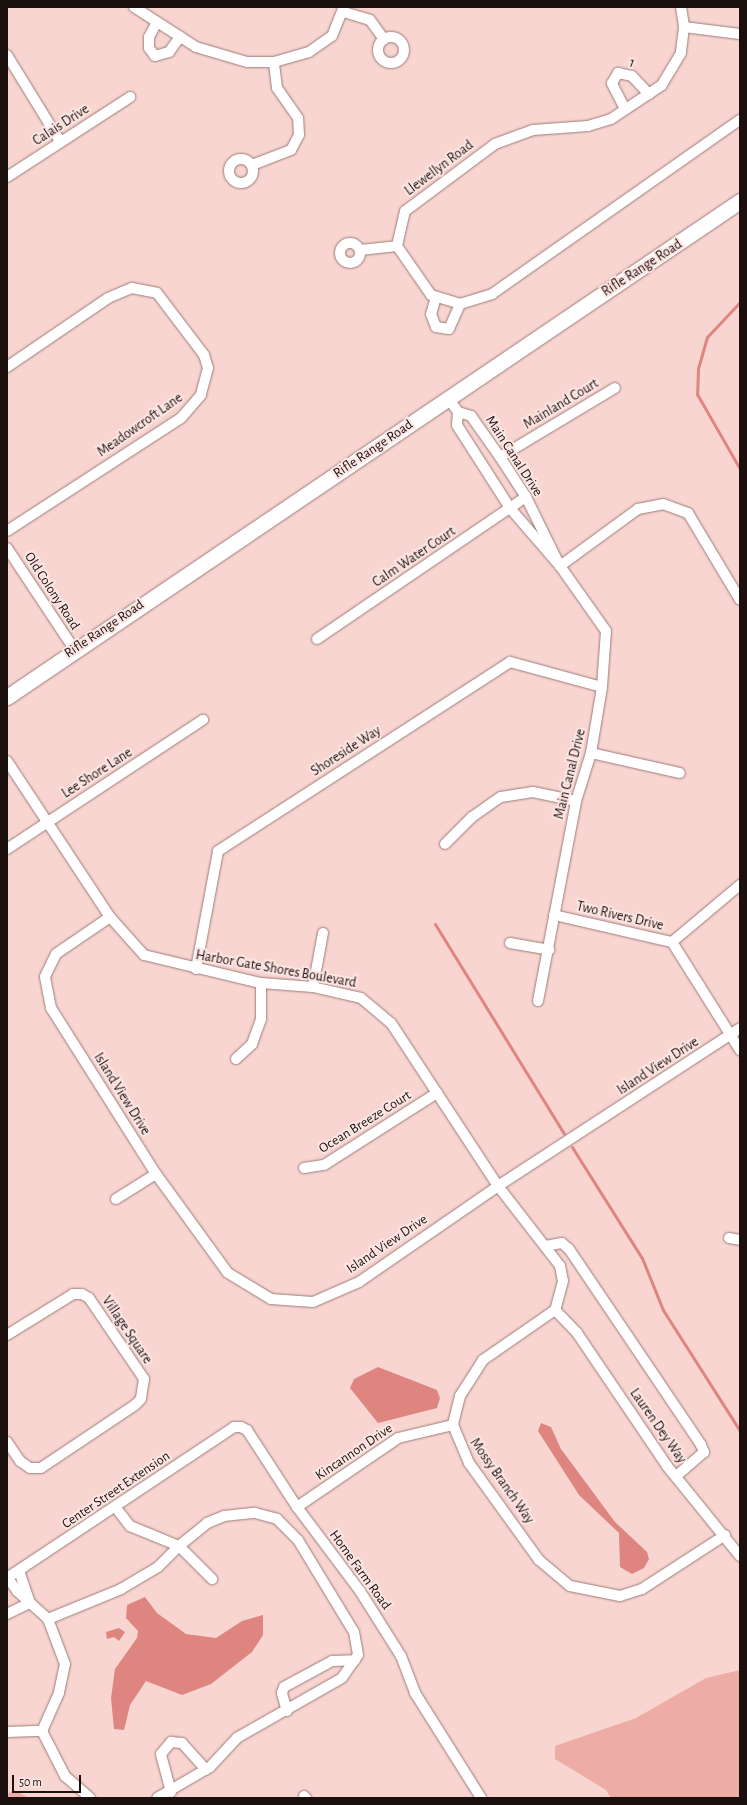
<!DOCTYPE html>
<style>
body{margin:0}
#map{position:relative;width:747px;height:1805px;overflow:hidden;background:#f9d5d1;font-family:"Alegreya Sans",sans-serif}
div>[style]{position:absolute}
.green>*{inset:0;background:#eeaca6}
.water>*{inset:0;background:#de857f}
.stream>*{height:3px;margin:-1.5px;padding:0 1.5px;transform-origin:1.5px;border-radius:1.5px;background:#de857f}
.roads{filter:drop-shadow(0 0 1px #9c7c79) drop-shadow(0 0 1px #9c7c79)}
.street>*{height:10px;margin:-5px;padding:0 5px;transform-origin:5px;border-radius:5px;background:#fff}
.street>.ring{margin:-5px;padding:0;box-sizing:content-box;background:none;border:10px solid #fff;border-radius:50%}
.secondary>*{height:15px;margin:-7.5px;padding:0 7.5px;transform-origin:7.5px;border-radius:7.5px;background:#fff}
span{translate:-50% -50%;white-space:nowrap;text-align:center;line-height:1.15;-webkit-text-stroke:4px #fce6e3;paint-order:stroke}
.street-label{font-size:14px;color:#1c100f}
.frame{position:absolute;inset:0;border:8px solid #1c100f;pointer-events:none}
.scale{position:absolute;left:12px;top:1775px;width:69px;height:18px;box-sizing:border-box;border:2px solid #1c100f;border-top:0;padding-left:5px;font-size:12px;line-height:14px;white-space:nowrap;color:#1c100f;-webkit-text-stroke:3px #fce6e3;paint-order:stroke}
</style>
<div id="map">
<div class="green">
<div style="clip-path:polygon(740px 1670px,740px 1798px,611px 1798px,606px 1790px,555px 1759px,555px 1746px,636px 1718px,706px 1678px)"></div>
<div style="clip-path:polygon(14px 1790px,27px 1797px,28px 1798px,7px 1798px,7px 1794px)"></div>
</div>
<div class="water">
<div style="clip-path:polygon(378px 1367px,437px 1390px,440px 1398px,437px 1408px,378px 1423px,350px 1388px,354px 1379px)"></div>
<div style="clip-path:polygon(541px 1423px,551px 1427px,561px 1449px,615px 1522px,647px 1552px,649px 1559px,644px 1568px,632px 1574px,620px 1567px,619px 1533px,579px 1495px,538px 1431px)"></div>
<div style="clip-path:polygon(145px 1597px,157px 1613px,186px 1634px,216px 1638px,242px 1621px,263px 1615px,263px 1635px,252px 1652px,211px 1684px,182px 1695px,146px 1681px,130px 1705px,124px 1730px,114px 1729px,111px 1698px,115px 1669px,137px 1638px,138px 1631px,126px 1618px,127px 1605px)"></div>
<div style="clip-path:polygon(119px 1628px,125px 1632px,119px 1641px,114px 1637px,107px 1639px,106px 1632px)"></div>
</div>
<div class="stream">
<div style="left:740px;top:302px;width:48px;rotate:133.3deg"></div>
<div style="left:707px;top:337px;width:33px;rotate:106deg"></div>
<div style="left:698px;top:369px;width:25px;rotate:92deg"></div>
<div style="left:697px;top:394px;width:86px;rotate:60.2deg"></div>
<div style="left:435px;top:924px;width:246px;rotate:58.4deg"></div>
<div style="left:572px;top:1147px;width:131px;rotate:57.8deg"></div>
<div style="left:642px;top:1258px;width:56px;rotate:68deg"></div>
<div style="left:663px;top:1310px;width:143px;rotate:57.5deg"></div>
</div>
<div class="roads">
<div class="street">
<div style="left:134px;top:7px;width:74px;rotate:32.8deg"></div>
<div style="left:196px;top:47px;width:53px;rotate:16.4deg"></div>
<div style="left:247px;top:62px;width:27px"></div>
<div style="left:274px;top:62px;width:36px;rotate:-16deg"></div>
<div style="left:309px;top:52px;width:28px;rotate:-35deg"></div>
<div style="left:332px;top:36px;width:31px;rotate:-68deg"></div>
<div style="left:681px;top:7px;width:20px;rotate:81deg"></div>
<div style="left:684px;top:27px;width:26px;rotate:97deg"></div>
<div style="left:681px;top:53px;width:37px;rotate:121deg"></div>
<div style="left:662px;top:85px;width:61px;rotate:146.3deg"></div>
<div style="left:611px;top:119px;width:24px;rotate:163deg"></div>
<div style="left:588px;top:126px;width:55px;rotate:175.8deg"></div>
<div style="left:533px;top:130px;width:40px;rotate:159.8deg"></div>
<div style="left:495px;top:144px;width:112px;rotate:143.3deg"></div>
<div style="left:405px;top:211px;width:36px;rotate:103deg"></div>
<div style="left:397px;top:246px;width:60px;rotate:55.2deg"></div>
<div style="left:431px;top:295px;width:30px;rotate:17deg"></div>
<div style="left:460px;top:304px;width:34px;rotate:-17deg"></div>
<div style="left:492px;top:294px;width:303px;rotate:-35.1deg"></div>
<div style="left:344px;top:12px;width:27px;rotate:17deg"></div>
<div style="left:370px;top:20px;width:24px;rotate:54deg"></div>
<div style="left:157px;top:22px;width:17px;rotate:118deg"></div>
<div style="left:149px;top:37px;width:11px;rotate:90deg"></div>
<div style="left:149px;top:48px;width:10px;rotate:53deg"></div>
<div style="left:155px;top:56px;width:15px;rotate:-16deg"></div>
<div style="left:169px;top:52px;width:19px;rotate:-54deg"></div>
<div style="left:684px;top:27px;width:56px;rotate:7.1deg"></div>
<div class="ring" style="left:378px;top:37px;width:16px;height:16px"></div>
<div style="left:7px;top:55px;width:101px;rotate:58.4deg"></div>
<div style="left:625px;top:109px;width:29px;rotate:-117deg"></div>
<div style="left:612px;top:83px;width:12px;rotate:-59deg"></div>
<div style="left:618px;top:73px;width:14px;rotate:12deg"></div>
<div style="left:632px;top:76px;width:25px;rotate:47deg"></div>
<div class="ring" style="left:229px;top:159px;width:14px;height:14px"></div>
<div style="left:252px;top:165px;width:42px;rotate:-21deg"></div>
<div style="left:291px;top:150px;width:17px;rotate:-62deg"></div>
<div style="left:299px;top:135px;width:17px;rotate:-93deg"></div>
<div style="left:298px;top:118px;width:37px;rotate:-125deg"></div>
<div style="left:277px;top:88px;width:26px;rotate:-97deg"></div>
<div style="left:7px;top:177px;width:147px;rotate:-33deg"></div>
<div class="ring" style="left:340px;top:243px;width:10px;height:10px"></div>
<div style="left:360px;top:250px;width:37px;rotate:-6deg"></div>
<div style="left:436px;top:297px;width:18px;rotate:106deg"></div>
<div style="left:431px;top:314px;width:14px;rotate:69deg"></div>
<div style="left:436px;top:327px;width:13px;rotate:9deg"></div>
<div style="left:449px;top:329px;width:27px;rotate:-66deg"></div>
<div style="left:7px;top:367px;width:122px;rotate:-34.3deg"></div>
<div style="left:108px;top:298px;width:26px;rotate:-23deg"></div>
<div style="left:132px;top:288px;width:25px;rotate:11deg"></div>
<div style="left:157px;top:293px;width:78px;rotate:52.8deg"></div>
<div style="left:204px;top:355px;width:14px;rotate:73deg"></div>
<div style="left:208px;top:368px;width:28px;rotate:105deg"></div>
<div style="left:201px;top:395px;width:30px;rotate:131deg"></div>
<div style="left:181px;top:418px;width:207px;rotate:147deg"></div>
<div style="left:448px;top:398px;width:17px;rotate:54deg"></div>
<div style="left:458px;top:412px;width:14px;rotate:17deg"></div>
<div style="left:471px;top:416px;width:50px;rotate:54.7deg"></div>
<div style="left:500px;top:457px;width:48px;rotate:57deg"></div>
<div style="left:526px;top:497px;width:77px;rotate:63.8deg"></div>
<div style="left:560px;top:566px;width:77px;rotate:-130.8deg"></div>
<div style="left:510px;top:508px;width:98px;rotate:-122.6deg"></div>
<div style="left:457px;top:425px;width:13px;rotate:-86deg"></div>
<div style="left:500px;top:457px;width:134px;rotate:-31deg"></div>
<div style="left:7px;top:548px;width:121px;rotate:56.4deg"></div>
<div style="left:317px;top:639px;width:253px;rotate:-34.2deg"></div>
<div style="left:591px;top:753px;width:91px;rotate:12.7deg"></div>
<div style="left:7px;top:761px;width:187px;rotate:56.6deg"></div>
<div style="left:110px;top:917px;width:51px;rotate:48.2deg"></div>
<div style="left:144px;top:955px;width:120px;rotate:13.5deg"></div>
<div style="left:261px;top:983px;width:52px;rotate:4.4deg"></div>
<div style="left:313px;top:987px;width:49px;rotate:12.9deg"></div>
<div style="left:361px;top:998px;width:39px;rotate:40deg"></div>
<div style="left:391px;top:1023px;width:195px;rotate:56.7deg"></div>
<div style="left:498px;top:1186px;width:101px;rotate:52.2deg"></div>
<div style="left:560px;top:1266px;width:15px;rotate:79deg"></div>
<div style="left:563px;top:1281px;width:30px;rotate:105deg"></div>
<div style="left:555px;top:1310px;width:88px;rotate:145.2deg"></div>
<div style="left:483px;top:1360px;width:43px;rotate:122.6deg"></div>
<div style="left:460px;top:1396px;width:30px;rotate:104deg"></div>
<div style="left:453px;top:1425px;width:41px;rotate:67.2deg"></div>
<div style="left:469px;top:1463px;width:120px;rotate:54.2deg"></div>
<div style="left:539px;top:1560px;width:40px;rotate:40deg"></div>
<div style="left:570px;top:1586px;width:51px;rotate:11.3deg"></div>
<div style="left:620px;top:1596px;width:23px;rotate:-18deg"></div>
<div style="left:642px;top:1589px;width:99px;rotate:-33deg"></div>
<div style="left:445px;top:844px;width:38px;rotate:-45deg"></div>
<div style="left:472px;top:817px;width:35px;rotate:-35deg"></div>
<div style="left:501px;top:797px;width:32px;rotate:-9deg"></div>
<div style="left:533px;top:792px;width:44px;rotate:11.8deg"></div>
<div style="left:7px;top:849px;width:235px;rotate:-33.4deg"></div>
<div style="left:554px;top:915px;width:121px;rotate:12.9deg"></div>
<div style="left:672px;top:942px;width:128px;rotate:57.8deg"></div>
<div style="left:110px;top:917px;width:65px;rotate:145.6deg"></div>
<div style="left:56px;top:954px;width:25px;rotate:116deg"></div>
<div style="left:45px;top:977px;width:32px;rotate:79deg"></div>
<div style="left:51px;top:1008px;width:196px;rotate:57.7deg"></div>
<div style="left:156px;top:1174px;width:122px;rotate:54deg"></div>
<div style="left:228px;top:1273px;width:50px;rotate:31.2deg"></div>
<div style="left:271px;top:1299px;width:42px;rotate:4.1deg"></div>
<div style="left:313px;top:1302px;width:50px;rotate:-23.5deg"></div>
<div style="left:359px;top:1282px;width:169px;rotate:-34.6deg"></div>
<div style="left:498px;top:1186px;width:289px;rotate:-33.1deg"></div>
<div style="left:672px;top:942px;width:89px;rotate:-40deg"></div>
<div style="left:510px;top:943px;width:40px;rotate:10deg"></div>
<div style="left:196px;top:969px;width:120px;rotate:-79.4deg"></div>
<div style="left:218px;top:851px;width:348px;rotate:-32.9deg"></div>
<div style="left:510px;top:662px;width:95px;rotate:15.2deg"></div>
<div style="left:313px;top:987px;width:55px;rotate:-79.5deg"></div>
<div style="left:538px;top:1001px;width:204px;rotate:-79.2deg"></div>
<div style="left:576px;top:801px;width:50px;rotate:-72.6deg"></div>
<div style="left:591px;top:753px;width:67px;rotate:-80.5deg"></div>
<div style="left:602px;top:687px;width:56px;rotate:-85.9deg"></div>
<div style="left:606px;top:631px;width:80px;rotate:-125.3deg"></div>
<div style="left:560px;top:566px;width:97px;rotate:-36.2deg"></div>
<div style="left:638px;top:509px;width:25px;rotate:-11deg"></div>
<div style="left:663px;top:504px;width:27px;rotate:20deg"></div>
<div style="left:688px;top:513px;width:101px;rotate:59.1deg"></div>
<div style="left:236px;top:1059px;width:22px;rotate:-43deg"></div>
<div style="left:252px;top:1044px;width:27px;rotate:-70deg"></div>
<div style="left:261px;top:1019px;width:36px;rotate:-90deg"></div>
<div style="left:304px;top:1168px;width:20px;rotate:-9deg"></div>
<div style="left:324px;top:1165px;width:134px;rotate:-32.5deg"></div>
<div style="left:116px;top:1199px;width:47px;rotate:-32deg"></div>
<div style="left:729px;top:1238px;width:11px;rotate:10deg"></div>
<div style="left:546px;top:1246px;width:16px;rotate:-11deg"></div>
<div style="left:562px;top:1243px;width:9px;rotate:41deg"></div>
<div style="left:569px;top:1249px;width:236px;rotate:56deg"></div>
<div style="left:701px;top:1445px;width:8px;rotate:67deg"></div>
<div style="left:704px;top:1452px;width:37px;rotate:139deg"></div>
<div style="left:555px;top:1310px;width:32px;rotate:46deg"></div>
<div style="left:577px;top:1333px;width:161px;rotate:55.9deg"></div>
<div style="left:667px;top:1466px;width:116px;rotate:51deg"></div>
<div style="left:7px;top:1335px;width:78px;rotate:-31.8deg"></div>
<div style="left:73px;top:1294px;width:9px"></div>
<div style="left:82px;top:1294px;width:8px;rotate:30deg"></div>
<div style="left:89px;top:1298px;width:98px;rotate:55.8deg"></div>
<div style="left:144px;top:1379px;width:20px;rotate:99deg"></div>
<div style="left:141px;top:1399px;width:8px;rotate:135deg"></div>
<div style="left:135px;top:1405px;width:113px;rotate:146.2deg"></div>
<div style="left:41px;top:1468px;width:11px;rotate:180deg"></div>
<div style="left:30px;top:1468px;width:12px;rotate:-145deg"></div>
<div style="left:20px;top:1461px;width:23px;rotate:-124deg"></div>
<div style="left:297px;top:1507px;width:122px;rotate:-34.3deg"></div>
<div style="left:398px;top:1438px;width:57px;rotate:-13.3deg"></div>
<div style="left:116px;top:1508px;width:23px;rotate:52deg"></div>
<div style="left:130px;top:1526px;width:53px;rotate:22.2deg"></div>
<div style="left:179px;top:1546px;width:36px;rotate:-39deg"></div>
<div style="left:207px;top:1523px;width:18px;rotate:-22deg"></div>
<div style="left:224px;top:1516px;width:31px;rotate:-6deg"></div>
<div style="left:255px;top:1513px;width:23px;rotate:15deg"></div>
<div style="left:277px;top:1519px;width:30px;rotate:45deg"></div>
<div style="left:298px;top:1540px;width:108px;rotate:58.7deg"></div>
<div style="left:354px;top:1632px;width:23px;rotate:80deg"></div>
<div style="left:358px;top:1655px;width:28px;rotate:125deg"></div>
<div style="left:342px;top:1678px;width:121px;rotate:150.3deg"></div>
<div style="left:237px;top:1738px;width:40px;rotate:133deg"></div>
<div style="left:210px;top:1767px;width:61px;rotate:149.7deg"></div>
<div style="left:19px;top:1571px;width:34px;rotate:71deg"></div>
<div style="left:7px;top:1578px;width:273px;rotate:-33.6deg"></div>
<div style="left:234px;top:1427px;width:7px"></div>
<div style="left:241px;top:1427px;width:7px;rotate:27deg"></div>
<div style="left:247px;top:1430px;width:92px;rotate:57deg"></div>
<div style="left:297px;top:1507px;width:105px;rotate:53.1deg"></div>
<div style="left:360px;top:1591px;width:77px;rotate:57.8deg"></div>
<div style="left:401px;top:1656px;width:40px;rotate:69deg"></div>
<div style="left:415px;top:1693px;width:124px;rotate:57.8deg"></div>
<div style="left:8px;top:1578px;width:16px;rotate:55deg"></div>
<div style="left:17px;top:1591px;width:42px;rotate:42.1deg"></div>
<div style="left:48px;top:1619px;width:48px;rotate:69.3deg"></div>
<div style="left:65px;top:1664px;width:30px;rotate:102deg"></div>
<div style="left:59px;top:1693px;width:42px;rotate:114.1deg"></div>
<div style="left:7px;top:1614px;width:25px;rotate:-26deg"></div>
<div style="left:48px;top:1619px;width:79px;rotate:-22.3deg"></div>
<div style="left:121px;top:1589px;width:43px;rotate:-30.7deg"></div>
<div style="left:158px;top:1567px;width:30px;rotate:-45deg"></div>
<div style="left:179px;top:1546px;width:47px;rotate:45deg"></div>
<div style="left:287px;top:1711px;width:19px;rotate:-106deg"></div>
<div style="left:282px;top:1693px;width:6px;rotate:-72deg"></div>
<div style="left:284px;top:1687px;width:55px;rotate:-28.4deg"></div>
<div style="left:332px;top:1661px;width:23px;rotate:-2deg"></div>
<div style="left:7px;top:1732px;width:35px;rotate:-2deg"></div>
<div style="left:42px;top:1731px;width:51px;rotate:62.9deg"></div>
<div style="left:65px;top:1776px;width:33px;rotate:41deg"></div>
<div style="left:171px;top:1792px;width:39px;rotate:-105deg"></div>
<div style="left:161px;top:1754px;width:16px;rotate:-50deg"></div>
<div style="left:171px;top:1742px;width:11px;rotate:5deg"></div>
<div style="left:182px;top:1743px;width:36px;rotate:48deg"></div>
<div style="left:304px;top:1796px;width:3px;rotate:45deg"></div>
</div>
<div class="secondary">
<div style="left:7px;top:697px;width:885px;rotate:-34.09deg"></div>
</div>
</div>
<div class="street-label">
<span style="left:632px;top:63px;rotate:21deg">1</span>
<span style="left:61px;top:125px;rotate:-33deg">Calais Drive</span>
<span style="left:439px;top:168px;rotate:-37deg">Llewellyn Road</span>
<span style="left:642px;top:268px;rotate:-33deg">Rifle Range Road</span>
<span style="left:561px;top:404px;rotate:-31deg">Mainland Court</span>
<span style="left:140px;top:425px;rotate:-35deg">Meadowcroft Lane</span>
<span style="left:373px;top:449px;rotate:-34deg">Rifle Range Road</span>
<span style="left:514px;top:456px;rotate:57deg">Main Canal Drive</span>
<span style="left:414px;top:557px;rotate:-34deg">Calm Water Court</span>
<span style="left:52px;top:591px;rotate:57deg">Old Colony Road</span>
<span style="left:104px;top:629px;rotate:-34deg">Rifle Range Road</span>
<span style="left:346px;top:751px;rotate:-33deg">Shoreside Way</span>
<span style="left:97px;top:773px;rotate:-33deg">Lee Shore Lane</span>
<span style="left:570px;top:774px;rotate:-76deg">Main Canal Drive</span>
<span style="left:620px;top:916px;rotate:13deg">Two Rivers Drive</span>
<span style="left:276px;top:969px;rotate:10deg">Harbor Gate Shores Boulevard</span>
<span style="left:658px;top:1066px;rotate:-33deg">Island View Drive</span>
<span style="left:122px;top:1094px;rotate:58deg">Island View Drive</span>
<span style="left:365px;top:1122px;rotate:-32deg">Ocean Breeze Court</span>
<span style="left:387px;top:1244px;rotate:-34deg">Island View Drive</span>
<span style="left:127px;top:1330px;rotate:56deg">Village Square</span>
<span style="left:658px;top:1426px;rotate:55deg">Lauren Dey Way</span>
<span style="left:354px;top:1452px;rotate:-34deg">Kincannon Drive</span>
<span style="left:502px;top:1481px;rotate:55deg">Mossy Branch Way</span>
<span style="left:116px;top:1490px;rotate:-34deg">Center Street Extension</span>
<span style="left:360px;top:1570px;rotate:54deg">Home Farm Road</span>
</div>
<div class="frame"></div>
<div class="scale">50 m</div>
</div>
